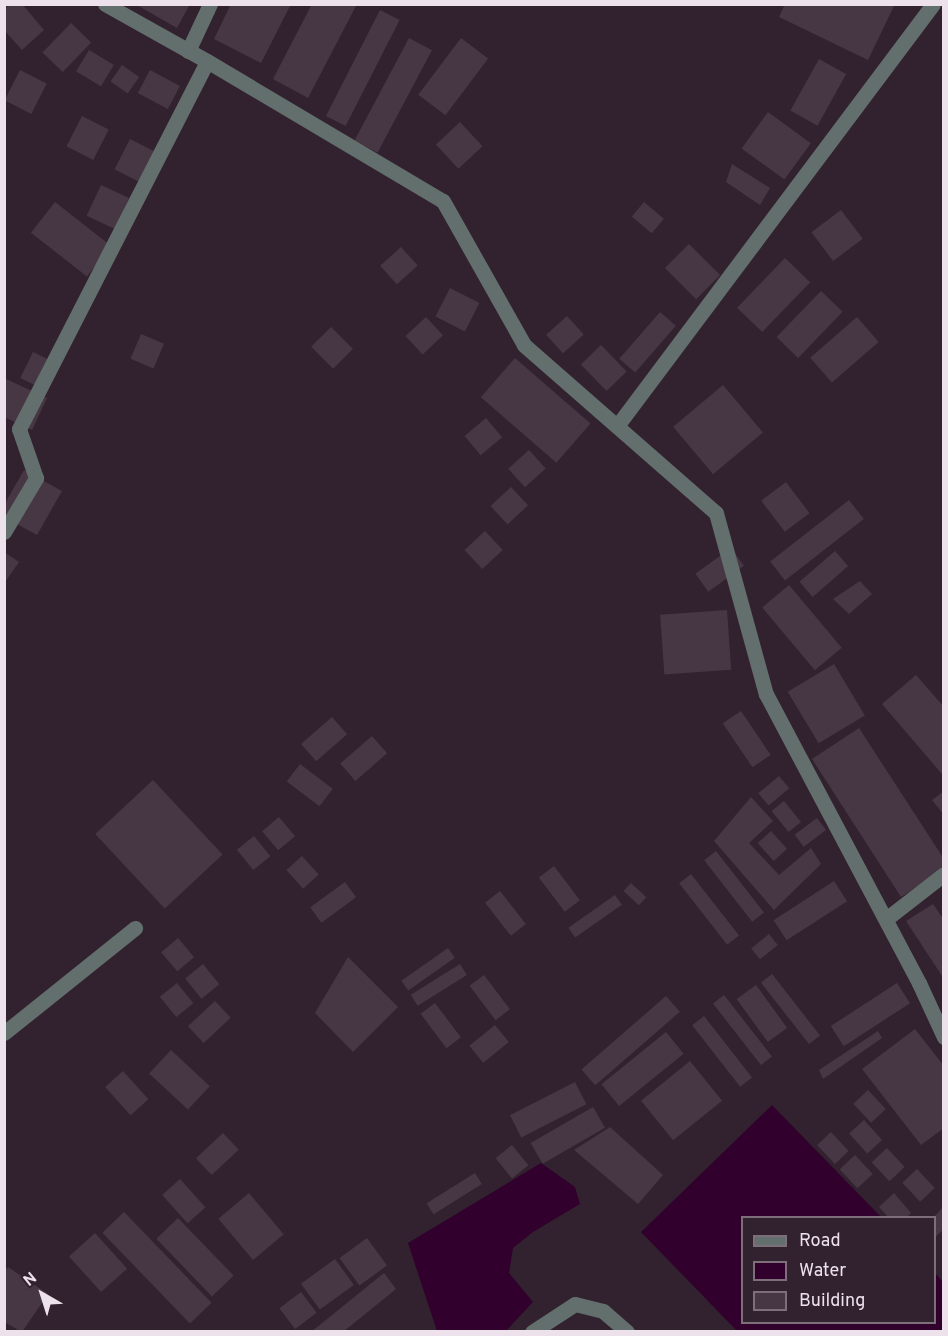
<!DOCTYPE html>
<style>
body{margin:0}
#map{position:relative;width:948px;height:1336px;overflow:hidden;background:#32222f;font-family:Overpass,sans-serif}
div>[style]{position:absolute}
.water>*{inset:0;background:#31002c}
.building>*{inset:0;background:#473643;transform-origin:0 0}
.minor>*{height:15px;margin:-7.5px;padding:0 7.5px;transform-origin:7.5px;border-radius:7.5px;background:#636f6c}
span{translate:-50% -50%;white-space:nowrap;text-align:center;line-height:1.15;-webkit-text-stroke:4.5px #32222f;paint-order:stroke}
.frame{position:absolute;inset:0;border:6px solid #ede2eb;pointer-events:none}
.legend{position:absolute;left:741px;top:1216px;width:195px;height:108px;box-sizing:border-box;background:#32222f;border:2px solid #7d6f7a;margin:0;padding:8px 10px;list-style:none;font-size:18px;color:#ede2eb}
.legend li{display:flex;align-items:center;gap:12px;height:30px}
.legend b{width:30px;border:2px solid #7d6f7a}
.north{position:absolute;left:12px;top:1264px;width:60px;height:60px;-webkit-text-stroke:4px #32222f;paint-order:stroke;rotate:321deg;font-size:16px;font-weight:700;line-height:24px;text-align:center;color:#ede2eb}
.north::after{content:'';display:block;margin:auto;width:21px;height:27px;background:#ede2eb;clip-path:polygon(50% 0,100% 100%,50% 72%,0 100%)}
</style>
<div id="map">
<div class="water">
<div style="clip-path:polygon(772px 1105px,881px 1217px,742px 1218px,742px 1322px,934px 1322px,935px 1273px,943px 1282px,943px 1331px,737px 1331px,641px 1232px)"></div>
<div style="clip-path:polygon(541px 1163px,575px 1187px,580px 1204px,533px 1232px,513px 1248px,509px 1273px,533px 1302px,506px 1331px,437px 1331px,408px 1243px)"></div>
</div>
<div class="building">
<div style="clip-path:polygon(10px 4px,22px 4px,44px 30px,22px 50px,4px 30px,4px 10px)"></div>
<div style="clip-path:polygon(135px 4px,190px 4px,177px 28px)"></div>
<div style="clip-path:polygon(231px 4px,291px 4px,261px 63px,214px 39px)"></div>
<div style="clip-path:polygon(312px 4px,357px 4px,308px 98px,273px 79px)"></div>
<div style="clip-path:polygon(785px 4px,895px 4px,868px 60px,779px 17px)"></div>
<div style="left:380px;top:10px;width:22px;height:119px;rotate:27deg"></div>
<div style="left:71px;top:23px;width:28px;height:41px;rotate:44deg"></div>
<div style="left:409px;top:38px;width:26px;height:116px;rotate:28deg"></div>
<div style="left:461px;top:38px;width:34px;height:71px;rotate:37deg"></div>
<div style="left:89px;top:50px;width:29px;height:25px;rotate:31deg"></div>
<div style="left:819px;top:59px;width:31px;height:59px;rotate:29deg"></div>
<div style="left:122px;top:65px;width:21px;height:20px;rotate:35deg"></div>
<div style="left:20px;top:70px;width:30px;height:34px;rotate:27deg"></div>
<div style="left:150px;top:70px;width:34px;height:26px;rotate:28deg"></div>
<div style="left:768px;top:112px;width:53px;height:45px;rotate:36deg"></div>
<div style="left:82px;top:116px;width:30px;height:34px;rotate:27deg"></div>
<div style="left:460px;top:122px;width:33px;height:33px;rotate:47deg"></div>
<div style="left:130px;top:139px;width:30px;height:34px;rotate:27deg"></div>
<div style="clip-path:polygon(732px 164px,770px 188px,760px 205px,726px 182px)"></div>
<div style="left:101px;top:185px;width:31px;height:34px;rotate:25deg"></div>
<div style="left:55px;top:202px;width:71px;height:39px;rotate:38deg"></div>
<div style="left:644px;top:202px;width:26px;height:19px;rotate:40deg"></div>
<div style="left:841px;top:210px;width:36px;height:37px;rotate:53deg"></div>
<div style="left:689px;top:244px;width:44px;height:34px;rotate:45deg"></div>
<div style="left:401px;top:247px;width:25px;height:28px;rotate:48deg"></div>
<div style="left:785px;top:258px;width:35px;height:69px;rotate:44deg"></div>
<div style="left:450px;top:288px;width:33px;height:32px;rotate:27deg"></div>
<div style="left:821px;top:291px;width:30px;height:64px;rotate:44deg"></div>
<div style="left:660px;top:312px;width:21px;height:62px;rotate:41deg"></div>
<div style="left:567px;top:316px;width:25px;height:28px;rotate:48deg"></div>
<div style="left:426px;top:317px;width:25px;height:28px;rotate:47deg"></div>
<div style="left:857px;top:317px;width:33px;height:62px;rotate:49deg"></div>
<div style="left:331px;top:327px;width:31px;height:28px;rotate:45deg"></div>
<div style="left:141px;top:334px;width:25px;height:27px;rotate:23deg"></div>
<div style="left:601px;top:345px;width:37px;height:28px;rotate:46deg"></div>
<div style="left:33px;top:352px;width:25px;height:29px;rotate:26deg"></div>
<div style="left:515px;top:358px;width:100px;height:52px;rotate:41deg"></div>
<div style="clip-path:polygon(4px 378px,47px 398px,32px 430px,4px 417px)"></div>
<div style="left:723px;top:385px;width:62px;height:65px;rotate:50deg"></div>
<div style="left:486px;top:418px;width:25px;height:28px;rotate:50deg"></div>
<div style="left:529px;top:450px;width:25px;height:28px;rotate:48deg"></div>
<div style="clip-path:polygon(24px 470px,62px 491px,37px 535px,4px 517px,4px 505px)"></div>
<div style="left:786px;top:482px;width:39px;height:31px;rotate:53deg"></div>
<div style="left:511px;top:487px;width:25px;height:28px;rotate:47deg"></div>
<div style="left:849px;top:500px;width:24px;height:100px;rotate:52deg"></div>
<div style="left:485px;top:531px;width:26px;height:28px;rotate:47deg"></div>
<div style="left:731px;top:548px;width:22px;height:44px;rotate:54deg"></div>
<div style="left:835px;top:551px;width:20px;height:47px;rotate:49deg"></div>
<div style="clip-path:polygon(4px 552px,19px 562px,4px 584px)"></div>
<div style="clip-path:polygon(860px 581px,872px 594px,849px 614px,833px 599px)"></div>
<div style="left:789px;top:585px;width:82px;height:35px;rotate:50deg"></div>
<div style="left:727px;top:610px;width:60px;height:67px;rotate:86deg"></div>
<div style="left:834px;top:664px;width:60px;height:54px;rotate:59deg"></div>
<div style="clip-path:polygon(916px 675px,944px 707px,942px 774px,882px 704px)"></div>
<div style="left:741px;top:711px;width:53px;height:22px;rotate:56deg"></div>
<div style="left:332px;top:717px;width:23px;height:41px;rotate:49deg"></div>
<div style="clip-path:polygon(859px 728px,944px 859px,944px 869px,901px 897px,812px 759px)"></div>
<div style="left:372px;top:736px;width:23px;height:42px;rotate:49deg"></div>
<div style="left:300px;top:764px;width:41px;height:22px;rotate:37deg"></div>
<div style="left:779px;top:776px;width:16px;height:27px;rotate:50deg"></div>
<div style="left:153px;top:780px;width:102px;height:79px;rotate:47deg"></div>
<div style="clip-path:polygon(944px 791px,944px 815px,932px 800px)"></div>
<div style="clip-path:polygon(751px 797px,773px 821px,749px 843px,779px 875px,811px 848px,821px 864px,774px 910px,714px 841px)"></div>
<div style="left:784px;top:801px;width:27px;height:16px;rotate:51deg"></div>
<div style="left:279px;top:817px;width:25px;height:22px;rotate:50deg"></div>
<div style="left:817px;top:818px;width:15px;height:28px;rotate:53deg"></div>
<div style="left:771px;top:831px;width:24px;height:18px;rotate:48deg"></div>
<div style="left:254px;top:836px;width:26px;height:22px;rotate:51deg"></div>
<div style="left:716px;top:851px;width:78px;height:15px;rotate:52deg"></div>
<div style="left:302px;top:856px;width:25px;height:21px;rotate:48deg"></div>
<div style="left:554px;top:866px;width:43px;height:19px;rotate:53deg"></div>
<div style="left:691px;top:874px;width:78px;height:15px;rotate:52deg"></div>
<div style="left:834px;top:881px;width:24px;height:72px;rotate:57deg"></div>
<div style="left:345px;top:882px;width:19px;height:43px;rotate:54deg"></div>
<div style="left:631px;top:883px;width:21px;height:11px;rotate:43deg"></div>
<div style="left:500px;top:891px;width:42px;height:19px;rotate:52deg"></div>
<div style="left:615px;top:895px;width:12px;height:57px;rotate:55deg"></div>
<div style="clip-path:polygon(933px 904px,944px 920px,944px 979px,906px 921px)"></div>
<div style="left:769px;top:934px;width:14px;height:23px;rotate:51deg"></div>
<div style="left:178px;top:938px;width:25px;height:22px;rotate:50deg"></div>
<div style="left:448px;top:948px;width:12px;height:57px;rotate:55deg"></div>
<div style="clip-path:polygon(348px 957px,398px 1007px,353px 1052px,315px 1013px)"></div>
<div style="left:203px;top:964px;width:26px;height:23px;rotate:51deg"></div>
<div style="left:460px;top:964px;width:13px;height:58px;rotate:58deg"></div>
<div style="left:772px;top:974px;width:78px;height:14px;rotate:52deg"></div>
<div style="left:484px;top:975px;width:43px;height:18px;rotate:53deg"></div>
<div style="left:177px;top:983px;width:26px;height:22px;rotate:51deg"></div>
<div style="left:897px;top:983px;width:24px;height:79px;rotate:57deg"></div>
<div style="left:756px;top:985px;width:53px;height:24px;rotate:54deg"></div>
<div style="left:724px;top:995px;width:78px;height:14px;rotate:52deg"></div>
<div style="left:666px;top:996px;width:21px;height:112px;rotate:49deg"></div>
<div style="left:215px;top:1001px;width:23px;height:37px;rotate:47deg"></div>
<div style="left:435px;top:1003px;width:43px;height:18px;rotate:53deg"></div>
<div style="left:704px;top:1016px;width:78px;height:15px;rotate:52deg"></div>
<div style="left:495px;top:1025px;width:22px;height:33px;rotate:51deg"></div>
<div style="clip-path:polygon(915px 1029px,944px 1066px,944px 1128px,921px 1145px,862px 1069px)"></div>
<div style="clip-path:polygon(878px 1031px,882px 1038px,823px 1079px,819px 1070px)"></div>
<div style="left:666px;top:1032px;width:28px;height:83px;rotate:51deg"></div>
<div style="left:171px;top:1050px;width:53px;height:32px;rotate:43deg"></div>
<div style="left:690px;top:1061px;width:51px;height:63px;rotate:51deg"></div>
<div style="left:123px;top:1071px;width:38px;height:24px;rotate:48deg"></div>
<div style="left:575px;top:1082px;width:25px;height:73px;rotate:63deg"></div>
<div style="left:868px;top:1090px;width:26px;height:20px;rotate:47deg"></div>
<div style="left:593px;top:1107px;width:24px;height:72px;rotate:60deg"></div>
<div style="left:864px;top:1120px;width:27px;height:20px;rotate:48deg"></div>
<div style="clip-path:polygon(610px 1127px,663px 1175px,638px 1204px,574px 1150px)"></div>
<div style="left:831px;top:1132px;width:26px;height:19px;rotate:47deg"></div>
<div style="left:223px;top:1133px;width:23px;height:37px;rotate:47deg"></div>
<div style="left:512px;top:1145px;width:26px;height:21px;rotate:51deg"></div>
<div style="left:887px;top:1148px;width:26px;height:21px;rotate:47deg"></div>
<div style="left:855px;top:1155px;width:26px;height:21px;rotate:47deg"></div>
<div style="left:917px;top:1169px;width:26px;height:20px;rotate:47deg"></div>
<div style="left:475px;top:1173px;width:13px;height:57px;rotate:58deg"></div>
<div style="left:180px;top:1179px;width:38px;height:24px;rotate:48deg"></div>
<div style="left:249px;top:1193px;width:54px;height:40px;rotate:50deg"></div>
<div style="clip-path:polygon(894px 1193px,911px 1213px,906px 1218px,889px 1218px,879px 1207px)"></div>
<div style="clip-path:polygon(944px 1206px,944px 1229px,934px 1238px,933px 1218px)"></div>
<div style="left:124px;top:1212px;width:126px;height:30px;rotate:46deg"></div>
<div style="left:178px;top:1218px;width:80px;height:30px;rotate:46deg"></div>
<div style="left:95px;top:1233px;width:48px;height:35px;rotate:48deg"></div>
<div style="left:367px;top:1238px;width:34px;height:34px;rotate:54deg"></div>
<div style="left:335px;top:1259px;width:32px;height:42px;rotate:54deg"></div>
<div style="clip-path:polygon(8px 1267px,48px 1294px,22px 1332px,4px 1322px,4px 1272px)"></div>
<div style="clip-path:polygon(384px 1273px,396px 1289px,343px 1332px,311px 1332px)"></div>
<div style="left:301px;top:1292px;width:26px;height:27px;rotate:53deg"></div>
</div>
<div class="minor">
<div style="left:105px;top:4px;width:117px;rotate:29.2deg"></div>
<div style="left:207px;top:61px;width:274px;rotate:30.7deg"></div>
<div style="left:443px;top:201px;width:165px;rotate:60.6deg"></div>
<div style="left:524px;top:345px;width:255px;rotate:41.2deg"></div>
<div style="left:716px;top:513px;width:188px;rotate:74.6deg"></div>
<div style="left:766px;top:694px;width:327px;rotate:62.1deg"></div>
<div style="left:919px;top:983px;width:60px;rotate:65.2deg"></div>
<div style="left:188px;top:51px;width:52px;rotate:-64.9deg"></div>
<div style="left:617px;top:426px;width:527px;rotate:-53.17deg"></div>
<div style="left:4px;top:532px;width:63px;rotate:-59.3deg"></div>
<div style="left:36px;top:478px;width:52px;rotate:-109.1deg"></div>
<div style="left:19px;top:429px;width:413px;rotate:-62.9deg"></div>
<div style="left:886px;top:919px;width:73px;rotate:-37.8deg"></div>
<div style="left:4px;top:1033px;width:168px;rotate:-38.7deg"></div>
<div style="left:532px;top:1332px;width:51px;rotate:-33.1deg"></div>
<div style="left:575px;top:1304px;width:29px;rotate:14deg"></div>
<div style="left:603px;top:1311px;width:32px;rotate:41deg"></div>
</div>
<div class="frame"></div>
<ul class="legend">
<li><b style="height:8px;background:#636f6c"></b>Road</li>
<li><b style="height:16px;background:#31002c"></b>Water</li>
<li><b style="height:16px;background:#473643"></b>Building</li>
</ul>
<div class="north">N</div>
</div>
